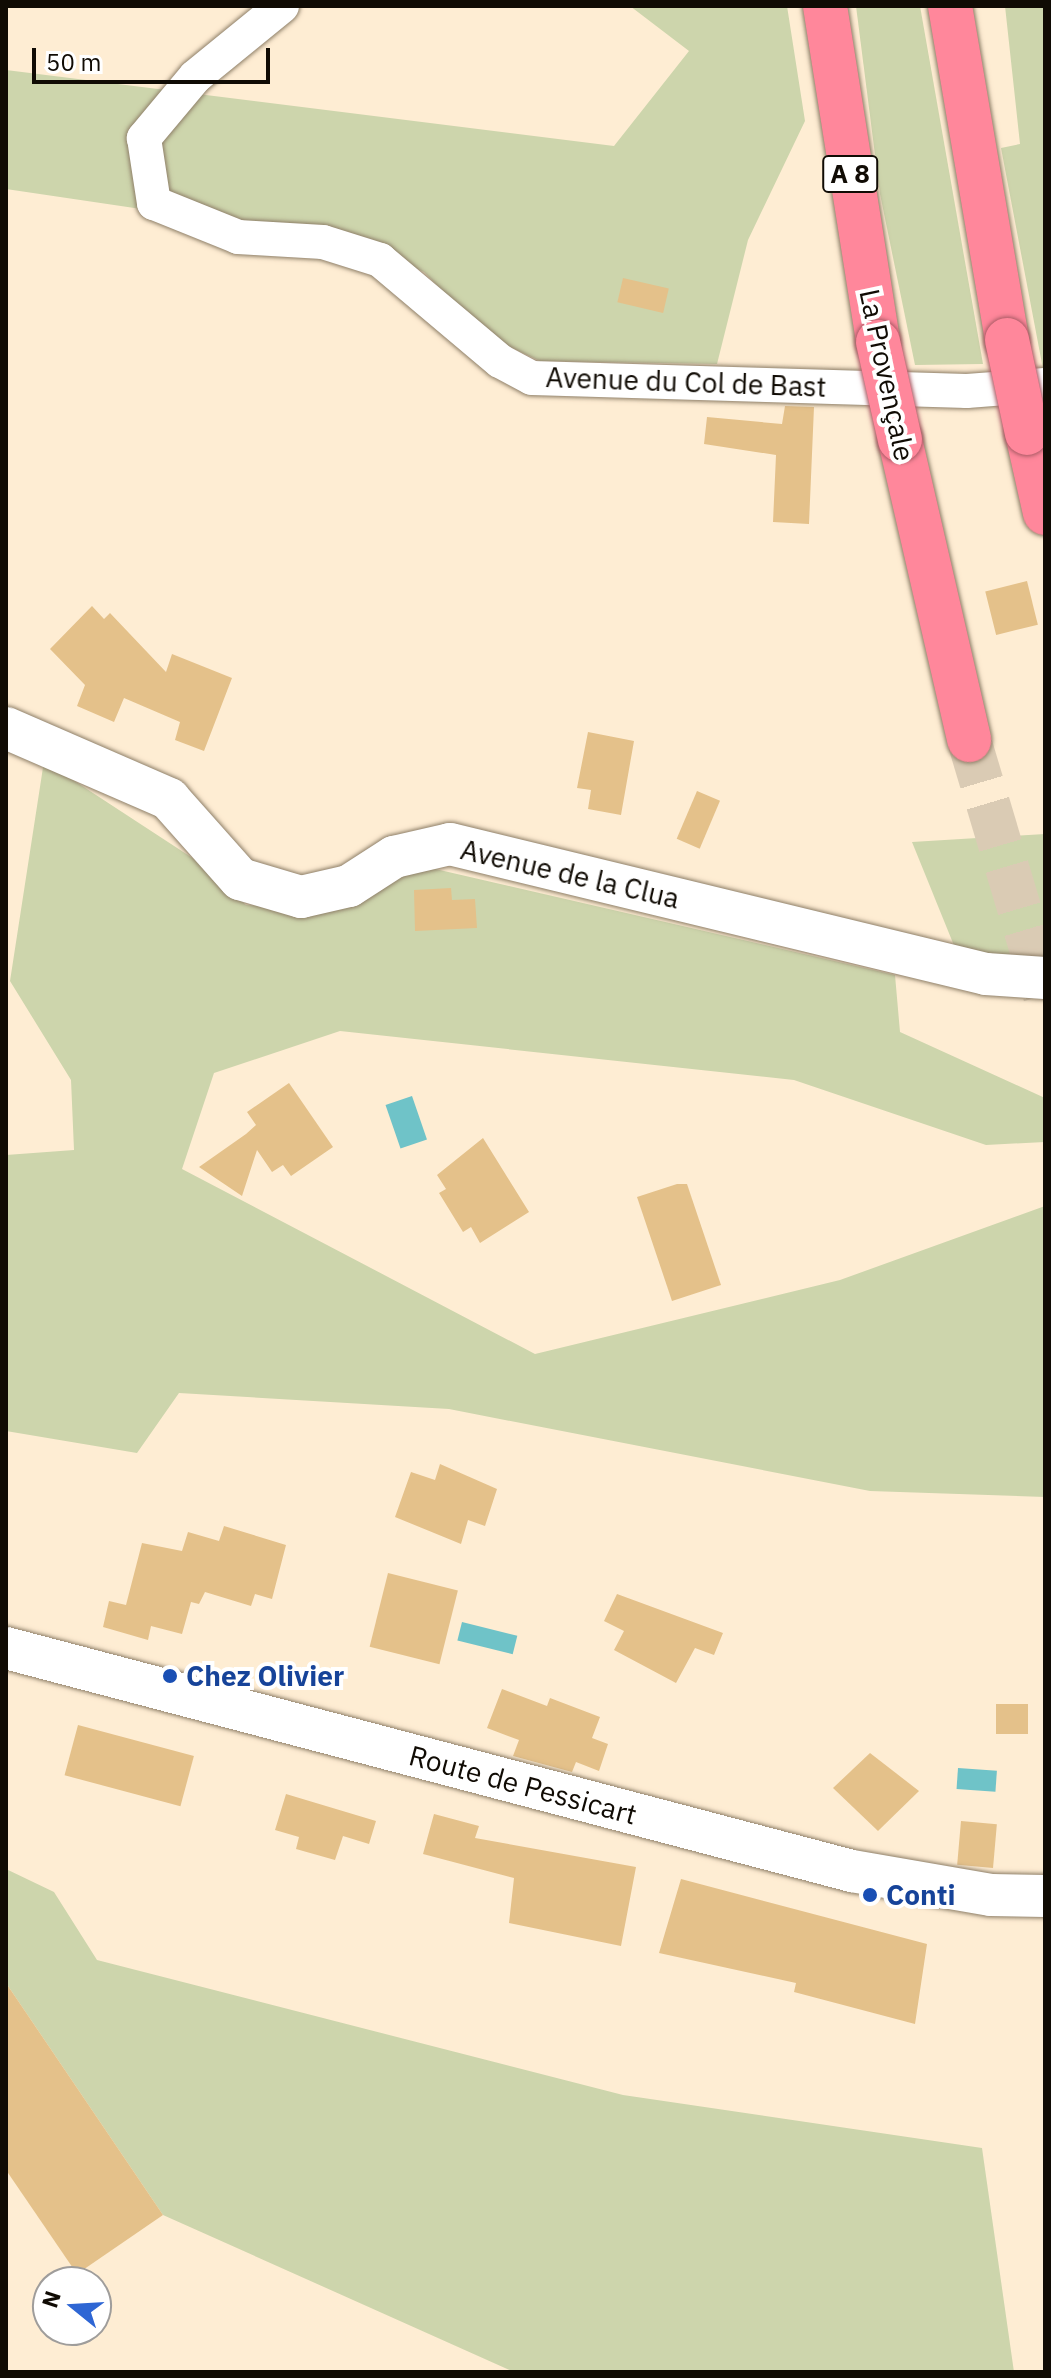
<!DOCTYPE html>
<meta charset="utf-8">
<style>
body{margin:0}
#map{position:relative;width:1051px;height:2378px;overflow:hidden;background:#feedd3;font-family:"IBM Plex Sans",sans-serif}
div>[style]{position:absolute}
.green>*{inset:0;background:#cdd5ac}
.water>*{inset:0;background:#6fc3c8;transform-origin:0 0}
.building>*{inset:0;background:#e4c18a;transform-origin:0 0}
.motorway-tunnel>*{height:44px;margin-top:-22px;transform-origin:0;background:repeating-linear-gradient(90deg,#dacbb4 0 44px,transparent 0 66px)}
.roads{filter:drop-shadow(0 0 2px #8e7f68) drop-shadow(0 0 2px #8e7f68)}
.minor>*{height:34px;margin:-17px;padding:0 17px;transform-origin:17px;border-radius:17px;background:#fff}
.tertiary>*{height:42px;margin:-21px;padding:0 21px;transform-origin:21px;border-radius:21px;background:#fff}
.motorway>*{height:44px;margin:-22px;padding:0 22px;transform-origin:22px;border-radius:22px;background:#ff879b}
.bridges{filter:drop-shadow(0 0 2px #ab5c66) drop-shadow(0 0 2px #ab5c66)}
.motorway-bridge>*{height:44px;margin:-22px;padding:0 22px;transform-origin:22px;border-radius:22px;background:#ff879b}
.dots>*{width:22px;height:22px;translate:-50% -50%;box-sizing:border-box;border:4px solid #fff;border-radius:50%}
span{translate:-50% -50%;white-space:nowrap;text-align:center;line-height:1.15;-webkit-text-stroke:8px #fff;paint-order:stroke}
.shield-label span{padding:2px 6px;background:#fff;border:2px solid;border-radius:6px;-webkit-text-stroke-width:0}
.shield-label{font-size:26px;color:#100b04;font-weight:700}
.street-label{font-size:28px;color:#100b04}
.transit-label{font-size:28px;color:#164399;font-weight:700}
.left{translate:0 -50%;text-align:left}
.frame{position:absolute;inset:0;border:8px solid #100b04;pointer-events:none}
.north{position:absolute;left:32px;top:2266px;width:80px;height:80px;box-sizing:border-box;background:#fff;border:2px solid #9f9d9b;border-radius:50%;rotate:288deg;font-size:22px;font-weight:700;line-height:32px;text-align:center;color:#100b04}
.north::after{content:'';display:block;margin:auto;width:28px;height:36px;background:#2e66d4;clip-path:polygon(50% 0,100% 100%,50% 72%,0 100%)}
.scale{position:absolute;left:32px;top:48px;width:238px;height:36px;box-sizing:border-box;border:4px solid #100b04;border-top:0;padding-left:10px;font-size:24px;line-height:28px;white-space:nowrap;color:#100b04;-webkit-text-stroke:6px #fff;paint-order:stroke}
</style>
<div id="map">
<div class="green">
<div style="clip-path:polygon(630px 6px,787px 6px,805px 121px,748px 240px,717px 364px,540px 361px,487px 336px,424px 272px,358px 241px,6px 189px,6px 70px,614px 146px,689px 51px)"></div>
<div style="clip-path:polygon(856px 6px,920px 6px,983px 364px,915px 365px,880px 194px)"></div>
<div style="clip-path:polygon(1005px 6px,1045px 6px,1043px 369px,1001px 148px,1020px 144px)"></div>
<div style="clip-path:polygon(44px 761px,194px 859px,246px 905px,336px 909px,418px 865px,895px 975px,900px 1032px,1045px 1098px,1045px 1142px,986px 1145px,794px 1080px,340px 1031px,214px 1073px,182px 1169px,535px 1354px,840px 1280px,1045px 1206px,1045px 1497px,870px 1491px,449px 1409px,179px 1393px,137px 1453px,6px 1431px,6px 1155px,74px 1150px,71px 1080px,10px 981px)"></div>
<div style="clip-path:polygon(1045px 834px,1045px 962px,955px 948px,912px 842px)"></div>
<div style="clip-path:polygon(6px 1869px,54px 1892px,97px 1960px,623px 2095px,982px 2148px,1014px 2372px,514px 2372px,163px 2215px,6px 1983px)"></div>
</div>
<div class="water">
<div style="left:412px;top:1096px;width:46px;height:28px;rotate:71deg"></div>
<div style="left:462px;top:1622px;width:57px;height:19px;rotate:14deg"></div>
<div style="left:958px;top:1768px;width:39px;height:21px;rotate:4deg"></div>
</div>
<div class="building">
<div style="left:623px;top:278px;width:47px;height:25px;rotate:13deg"></div>
<div style="clip-path:polygon(785px 406px,814px 407px,809px 524px,773px 522px,776px 455px,704px 444px,707px 417px,782px 424px)"></div>
<div style="left:1027px;top:581px;width:45px;height:43px;rotate:76deg"></div>
<div style="clip-path:polygon(92px 606px,104px 619px,110px 613px,166px 672px,172px 654px,232px 678px,204px 751px,175px 740px,180px 722px,124px 698px,114px 722px,77px 706px,85px 685px,50px 649px)"></div>
<div style="clip-path:polygon(588px 732px,634px 741px,621px 815px,588px 809px,591px 790px,577px 788px)"></div>
<div style="left:697px;top:791px;width:25px;height:52px;rotate:23deg"></div>
<div style="clip-path:polygon(451px 888px,452px 900px,475px 899px,477px 928px,415px 931px,414px 890px)"></div>
<div style="clip-path:polygon(289px 1083px,333px 1147px,291px 1176px,283px 1165px,272px 1172px,257px 1150px,242px 1196px,199px 1167px,246px 1134px,256px 1125px,247px 1112px)"></div>
<div style="clip-path:polygon(483px 1138px,529px 1212px,480px 1243px,471px 1227px,463px 1232px,439px 1193px,446px 1189px,437px 1175px)"></div>
<div style="clip-path:polygon(677px 1184px,687px 1184px,721px 1285px,672px 1301px,637px 1197px)"></div>
<div style="clip-path:polygon(440px 1464px,497px 1489px,485px 1526px,468px 1520px,461px 1544px,395px 1517px,411px 1472px,435px 1480px)"></div>
<div style="clip-path:polygon(224px 1526px,286px 1545px,272px 1599px,255px 1594px,251px 1606px,205px 1592px,199px 1604px,191px 1602px,182px 1634px,151px 1626px,148px 1640px,103px 1627px,109px 1601px,126px 1605px,142px 1543px,182px 1551px,188px 1532px,219px 1541px)"></div>
<div style="left:388px;top:1573px;width:72px;height:76px;rotate:14deg"></div>
<div style="clip-path:polygon(617px 1594px,723px 1633px,714px 1655px,695px 1648px,676px 1683px,614px 1650px,624px 1631px,604px 1621px)"></div>
<div style="clip-path:polygon(502px 1689px,547px 1706px,550px 1698px,600px 1717px,592px 1738px,608px 1744px,599px 1771px,576px 1762px,572px 1772px,513px 1756px,519px 1740px,487px 1728px)"></div>
<div style="left:996px;top:1704px;width:32px;height:30px"></div>
<div style="left:78px;top:1725px;width:120px;height:52px;rotate:15deg"></div>
<div style="clip-path:polygon(870px 1753px,919px 1791px,878px 1831px,833px 1788px)"></div>
<div style="clip-path:polygon(286px 1794px,376px 1821px,369px 1844px,343px 1836px,335px 1860px,296px 1849px,299px 1837px,275px 1830px)"></div>
<div style="clip-path:polygon(434px 1814px,479px 1826px,475px 1838px,636px 1867px,621px 1946px,509px 1923px,514px 1878px,423px 1854px)"></div>
<div style="left:961px;top:1821px;width:36px;height:44px;rotate:5deg"></div>
<div style="clip-path:polygon(681px 1879px,927px 1944px,915px 2024px,794px 1992px,796px 1983px,659px 1953px)"></div>
<div style="clip-path:polygon(6px 1983px,163px 2215px,77px 2274px,6px 2170px)"></div>
</div>
<div class="motorway-tunnel">
<div style="left:969px;top:740px;width:266px;rotate:73.4deg"></div>
</div>
<div class="roads">
<div class="minor">
<div style="left:282px;top:6px;width:112px;rotate:140.8deg"></div>
<div style="left:195px;top:77px;width:80px;rotate:129.9deg"></div>
<div style="left:144px;top:138px;width:66px;rotate:81.3deg"></div>
<div style="left:154px;top:203px;width:91px;rotate:22deg"></div>
<div style="left:238px;top:237px;width:85px;rotate:3.4deg"></div>
<div style="left:323px;top:242px;width:60px;rotate:17.5deg"></div>
<div style="left:380px;top:260px;width:157px;rotate:40.1deg"></div>
<div style="left:500px;top:361px;width:36px;rotate:28deg"></div>
<div style="left:532px;top:378px;width:435px;rotate:1.7deg"></div>
<div style="left:967px;top:391px;width:78px;rotate:-4.4deg"></div>
</div>
<div class="tertiary">
<div style="left:6px;top:728px;width:178px;rotate:23.5deg"></div>
<div style="left:169px;top:799px;width:107px;rotate:48.4deg"></div>
<div style="left:240px;top:879px;width:64px;rotate:16.4deg"></div>
<div style="left:301px;top:897px;width:49px;rotate:-12.9deg"></div>
<div style="left:349px;top:886px;width:54px;rotate:-32.8deg"></div>
<div style="left:394px;top:857px;width:57px;rotate:-13.1deg"></div>
<div style="left:450px;top:844px;width:552px;rotate:13.63deg"></div>
<div style="left:986px;top:974px;width:59px;rotate:3.9deg"></div>
<div style="left:6px;top:1648px;width:875px;rotate:14.77deg"></div>
<div style="left:852px;top:1871px;width:141px;rotate:9.8deg"></div>
<div style="left:991px;top:1895px;width:54px;rotate:1.1deg"></div>
</div>
<div class="motorway">
<div style="left:825px;top:6px;width:340px;rotate:81deg"></div>
<div style="left:950px;top:6px;width:339px;rotate:80.3deg"></div>
<div style="left:1027px;top:433px;width:82px;rotate:77.3deg"></div>
<div style="left:900px;top:440px;width:308px;rotate:77deg"></div>
</div>
</div>
<div class="bridges">
<div class="motorway-bridge">
<div style="left:1007px;top:340px;width:95px;rotate:77.9deg"></div>
<div style="left:878px;top:342px;width:100px;rotate:77.3deg"></div>
</div>
</div>
<div class="dots">
<div style="left:170px;top:1676px;background:#1a4fb4"></div>
<div style="left:870px;top:1895px;background:#1a4fb4"></div>
</div>
<div class="shield-label">
<span style="left:850px;top:174px">A 8</span>
</div>
<div class="street-label">
<span style="left:887px;top:375px;rotate:78deg">La Provençale</span>
<span style="left:686px;top:382px;rotate:2deg">Avenue du Col de Bast</span>
<span style="left:570px;top:874px;rotate:13deg">Avenue de la Clua</span>
<span style="left:523px;top:1785px;rotate:15deg">Route de Pessicart</span>
</div>
<div class="transit-label">
<span class="left" style="left:186px;top:1676px">Chez Olivier</span>
<span class="left" style="left:886px;top:1895px">Conti</span>
</div>
<div class="frame"></div>
<div class="north">N</div>
<div class="scale">50 m</div>
</div>
